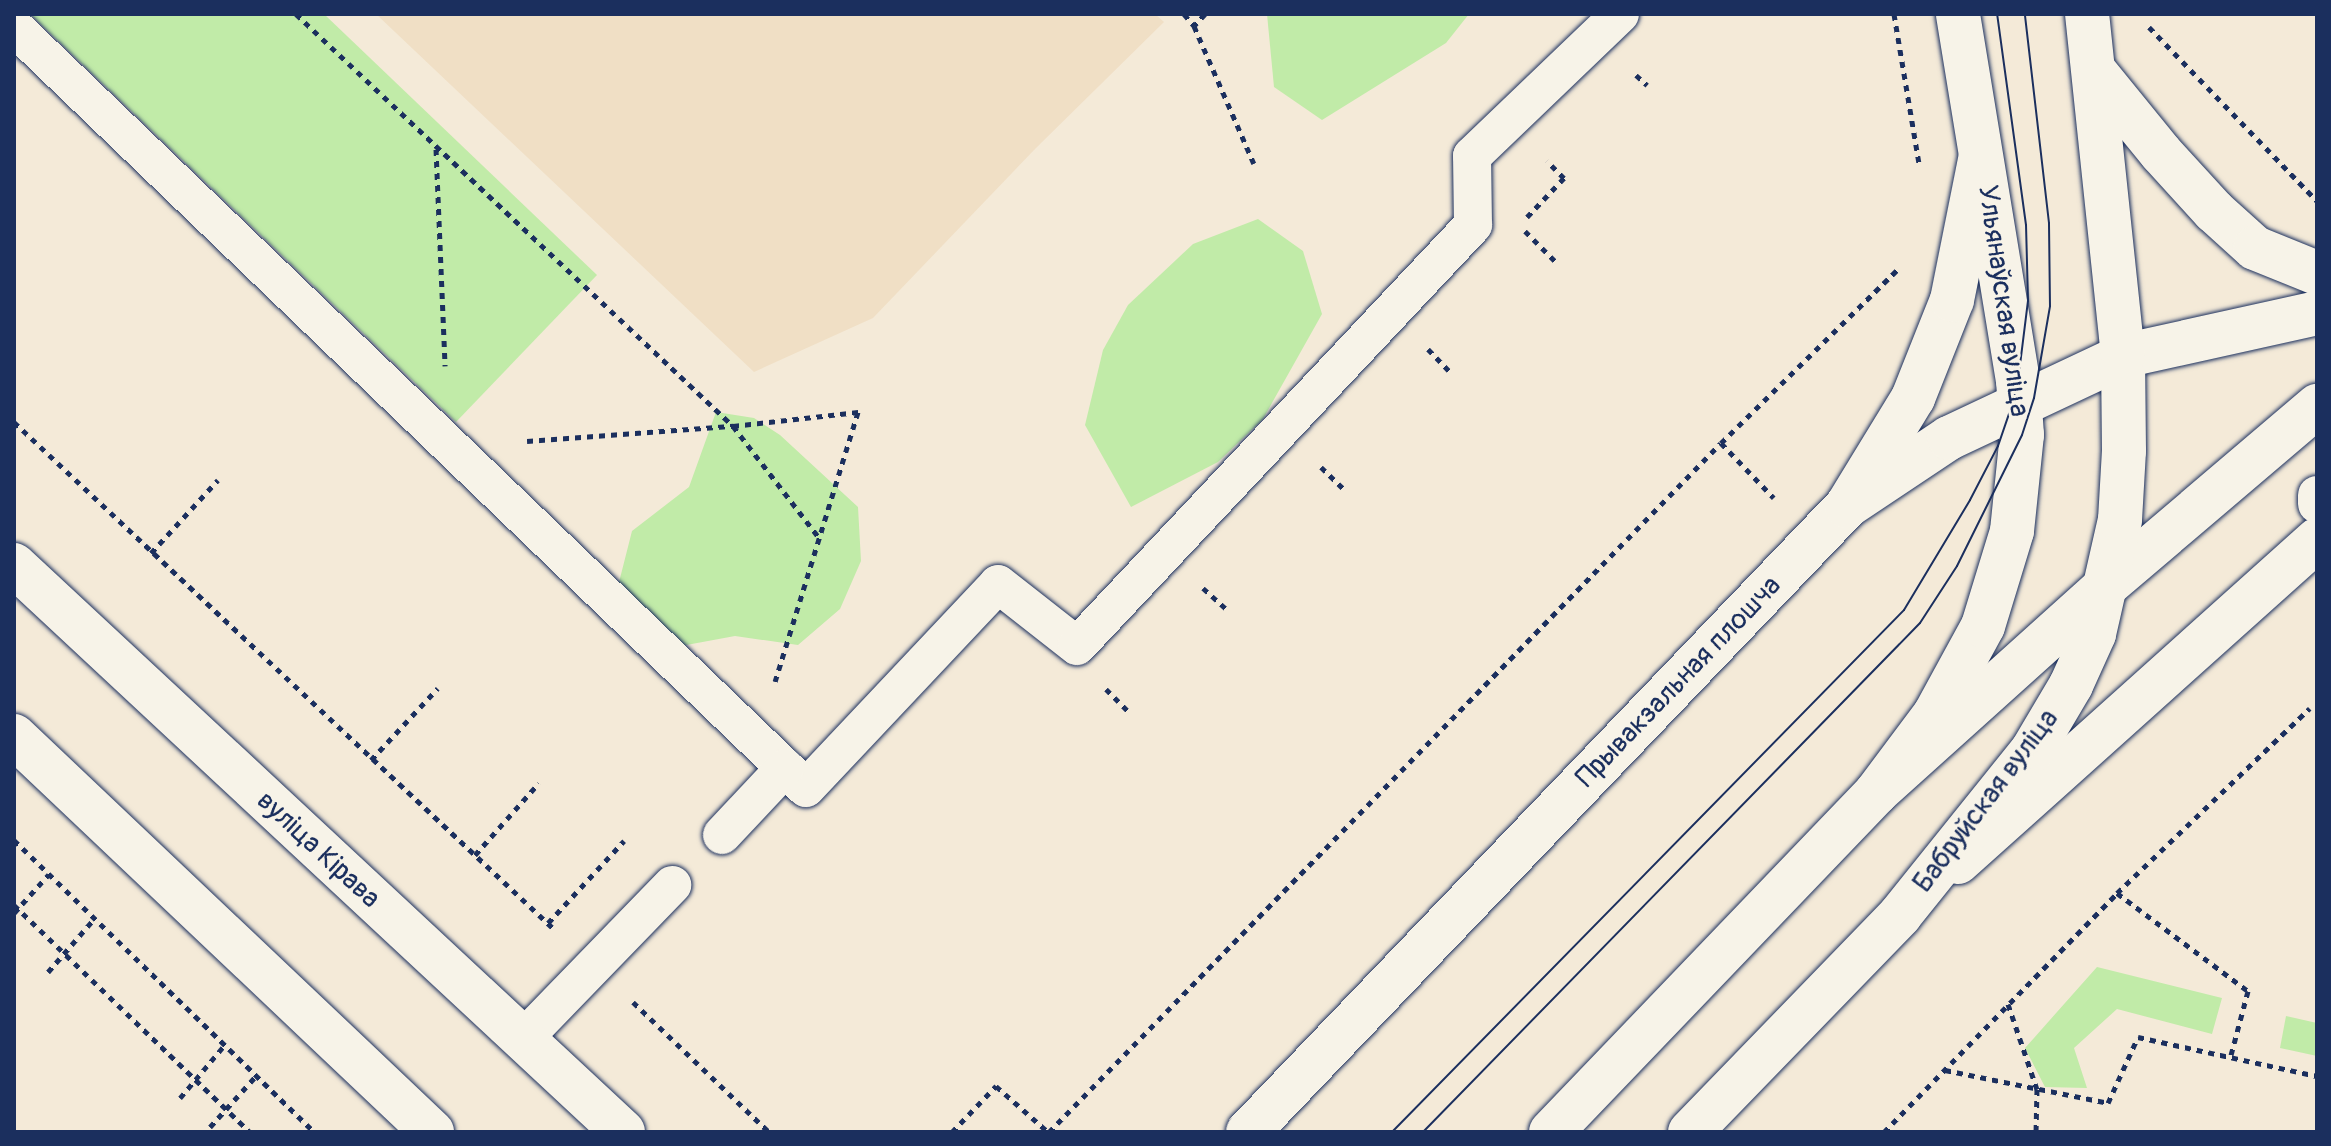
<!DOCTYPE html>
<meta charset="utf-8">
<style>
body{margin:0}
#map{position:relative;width:2331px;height:1146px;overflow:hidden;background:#f4ead8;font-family:Pangolin,sans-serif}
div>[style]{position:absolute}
.built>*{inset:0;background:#f0dfc5}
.green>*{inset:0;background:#c1eba8}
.path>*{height:5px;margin-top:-2.5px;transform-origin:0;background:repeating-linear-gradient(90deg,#1b2f5e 0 6px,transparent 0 12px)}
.roads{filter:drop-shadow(0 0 2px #1b2f5e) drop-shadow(0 0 2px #1b2f5e)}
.service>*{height:38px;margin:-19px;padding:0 19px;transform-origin:19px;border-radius:19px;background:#f7f3e8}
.tertiary>*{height:44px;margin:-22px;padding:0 22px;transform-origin:22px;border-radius:22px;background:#f7f3e8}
.secondary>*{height:44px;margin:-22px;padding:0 22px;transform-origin:22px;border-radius:22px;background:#f7f3e8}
.primary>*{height:44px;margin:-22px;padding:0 22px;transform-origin:22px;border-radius:22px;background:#f7f3e8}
.tram>*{height:2px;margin:-1px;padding:0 1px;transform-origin:1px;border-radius:1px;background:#1b2f5e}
span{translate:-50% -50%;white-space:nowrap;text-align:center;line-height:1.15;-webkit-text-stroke:6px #f7f3e8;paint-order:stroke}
.street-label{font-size:28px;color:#1b2f5e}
.frame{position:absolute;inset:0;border:16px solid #1b2f5e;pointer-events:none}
</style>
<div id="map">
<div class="built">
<div style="clip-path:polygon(376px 14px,1155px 14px,1164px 22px,1036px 148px,873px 318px,754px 372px)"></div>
</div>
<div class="green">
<div style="clip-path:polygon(30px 14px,324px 14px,597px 275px,456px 422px)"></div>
<div style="clip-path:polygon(1267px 14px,1469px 14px,1446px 43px,1322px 120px,1274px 87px)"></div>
<div style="clip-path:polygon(1258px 219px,1303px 251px,1322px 314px,1263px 419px,1218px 462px,1131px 507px,1085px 425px,1103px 350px,1128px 305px,1193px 244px)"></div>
<div style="clip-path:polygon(716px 412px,754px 418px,780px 435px,858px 507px,861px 561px,840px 609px,798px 645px,735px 636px,681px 646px,616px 594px,632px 531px,689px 487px)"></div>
<div style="clip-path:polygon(2097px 967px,2222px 998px,2212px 1034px,2117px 1009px,2074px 1048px,2087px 1088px,2045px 1087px,2025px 1048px)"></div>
<div style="clip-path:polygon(2286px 1016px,2317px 1023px,2317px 1056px,2280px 1048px)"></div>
</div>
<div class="path">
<div style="left:296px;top:14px;width:601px;rotate:43.31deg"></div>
<div style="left:733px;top:426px;width:126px;rotate:-6.4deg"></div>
<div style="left:858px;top:412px;width:282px;rotate:107.1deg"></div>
<div style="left:1184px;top:14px;width:16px;rotate:50deg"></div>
<div style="left:1205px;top:14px;width:16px;rotate:133deg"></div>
<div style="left:1194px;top:26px;width:150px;rotate:66.5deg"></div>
<div style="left:1894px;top:14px;width:151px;rotate:80.5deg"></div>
<div style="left:2149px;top:27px;width:242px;rotate:46deg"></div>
<div style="left:1636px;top:75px;width:15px;rotate:42deg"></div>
<div style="left:436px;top:149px;width:217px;rotate:87.6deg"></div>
<div style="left:1527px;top:217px;width:54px;rotate:-46.5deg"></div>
<div style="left:1564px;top:178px;width:24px;rotate:-135deg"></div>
<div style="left:1525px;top:231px;width:47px;rotate:45deg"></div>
<div style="left:1428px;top:349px;width:35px;rotate:46deg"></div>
<div style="left:14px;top:422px;width:742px;rotate:43.2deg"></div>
<div style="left:527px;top:441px;width:207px;rotate:-4.2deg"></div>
<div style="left:733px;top:426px;width:143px;rotate:52.4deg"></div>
<div style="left:1721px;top:443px;width:76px;rotate:46.1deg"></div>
<div style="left:1321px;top:467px;width:30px;rotate:44deg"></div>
<div style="left:151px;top:553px;width:99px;rotate:-47.5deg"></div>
<div style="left:1203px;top:588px;width:31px;rotate:42deg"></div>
<div style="left:1106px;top:689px;width:31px;rotate:45deg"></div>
<div style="left:371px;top:760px;width:98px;rotate:-47.1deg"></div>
<div style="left:14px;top:840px;width:419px;rotate:44.2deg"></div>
<div style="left:475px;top:855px;width:96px;rotate:-48.4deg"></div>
<div style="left:2117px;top:893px;width:164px;rotate:36.8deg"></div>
<div style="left:2248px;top:991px;width:66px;rotate:104.9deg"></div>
<div style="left:14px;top:905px;width:327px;rotate:43.9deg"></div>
<div style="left:14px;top:913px;width:52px;rotate:-48.1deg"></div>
<div style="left:548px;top:923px;width:112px;rotate:-47.2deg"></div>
<div style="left:48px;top:972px;width:70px;rotate:-49deg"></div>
<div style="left:633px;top:1002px;width:188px;rotate:43.7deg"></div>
<div style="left:2008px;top:1004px;width:90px;rotate:71.2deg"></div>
<div style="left:2037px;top:1089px;width:43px;rotate:91.3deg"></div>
<div style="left:1945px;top:1070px;width:166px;rotate:11.4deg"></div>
<div style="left:2108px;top:1103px;width:72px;rotate:-65.6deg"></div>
<div style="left:2138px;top:1037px;width:183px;rotate:12.3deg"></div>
<div style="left:180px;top:1098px;width:67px;rotate:-49.9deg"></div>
<div style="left:210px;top:1127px;width:67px;rotate:-48deg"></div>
<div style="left:952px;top:1132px;width:64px;rotate:-46.3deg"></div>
<div style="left:996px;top:1086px;width:69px;rotate:41.5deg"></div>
<div style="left:1049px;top:1132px;width:962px;rotate:-45.72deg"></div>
<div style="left:1721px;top:443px;width:247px;rotate:-44.5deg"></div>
<div style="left:1884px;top:1132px;width:334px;rotate:-45.7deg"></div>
<div style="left:2117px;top:893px;width:267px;rotate:-43.8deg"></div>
</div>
<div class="roads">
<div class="service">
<div style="left:14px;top:27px;width:1098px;rotate:43.86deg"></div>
<div style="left:806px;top:788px;width:280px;rotate:-46.7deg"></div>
<div style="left:998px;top:584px;width:100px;rotate:38.1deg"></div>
<div style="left:1077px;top:646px;width:578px;rotate:-46.75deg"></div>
<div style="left:1473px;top:225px;width:69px;rotate:-90.8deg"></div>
<div style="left:1472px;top:156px;width:205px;rotate:-43.8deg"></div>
<div style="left:2317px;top:495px;width:9px;rotate:90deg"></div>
<div style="left:722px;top:835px;width:92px;rotate:-46.8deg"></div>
<div style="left:522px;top:1040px;width:216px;rotate:-45.9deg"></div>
</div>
<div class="tertiary">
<div style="left:14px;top:565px;width:832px;rotate:42.95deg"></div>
<div style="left:14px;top:736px;width:576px;rotate:43.45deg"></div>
<div style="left:1248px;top:1132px;width:866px;rotate:-46.26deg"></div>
<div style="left:1847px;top:506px;width:127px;rotate:-58.6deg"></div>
<div style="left:1913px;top:398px;width:105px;rotate:-68.3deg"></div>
<div style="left:1952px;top:300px;width:143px;rotate:-78.7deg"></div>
</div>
<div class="secondary">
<div style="left:1847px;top:506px;width:123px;rotate:-33.7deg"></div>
<div style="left:1949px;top:438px;width:192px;rotate:-25.2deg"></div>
<div style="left:2123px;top:356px;width:199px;rotate:-12.5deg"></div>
<div style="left:2108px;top:584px;width:275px;rotate:-40.4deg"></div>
<div style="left:1958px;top:862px;width:482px;rotate:-41.9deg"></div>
</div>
<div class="primary">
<div style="left:2095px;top:72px;width:104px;rotate:50.8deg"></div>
<div style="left:2161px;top:153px;width:79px;rotate:47.6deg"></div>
<div style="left:2214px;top:211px;width:55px;rotate:42.1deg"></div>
<div style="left:2255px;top:248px;width:67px;rotate:22deg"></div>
<div style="left:1876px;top:793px;width:99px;rotate:-53.2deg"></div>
<div style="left:1935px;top:714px;width:100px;rotate:-61.4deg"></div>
<div style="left:1983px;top:626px;width:99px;rotate:-73deg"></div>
<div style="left:2012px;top:531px;width:97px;rotate:-84.1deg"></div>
<div style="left:2022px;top:435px;width:54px;rotate:-94.2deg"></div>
<div style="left:2018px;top:381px;width:372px;rotate:-99.3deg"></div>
<div style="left:1551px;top:1132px;width:470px;rotate:-46.2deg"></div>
<div style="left:1876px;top:793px;width:312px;rotate:-42deg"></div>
<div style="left:1690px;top:1132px;width:302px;rotate:-45.9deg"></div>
<div style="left:1900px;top:915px;width:211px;rotate:-51.2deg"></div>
<div style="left:2032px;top:751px;width:77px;rotate:-59.4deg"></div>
<div style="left:2071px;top:685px;width:56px;rotate:-65.7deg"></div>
<div style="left:2094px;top:634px;width:117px;rotate:-77.2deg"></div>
<div style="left:2120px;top:520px;width:69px;rotate:-86.7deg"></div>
<div style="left:2124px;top:451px;width:95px;rotate:-90.6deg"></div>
<div style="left:2123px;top:356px;width:344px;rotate:-96deg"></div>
</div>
</div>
<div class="tram">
<div style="left:1392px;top:1132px;width:731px;rotate:-45.55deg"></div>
<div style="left:1904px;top:610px;width:128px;rotate:-59deg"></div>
<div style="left:1970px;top:500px;width:61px;rotate:-62.6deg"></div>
<div style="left:1998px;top:446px;width:40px;rotate:-71.1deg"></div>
<div style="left:2011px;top:408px;width:28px;rotate:-75deg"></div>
<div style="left:2018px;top:381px;width:81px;rotate:-82.9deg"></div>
<div style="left:2028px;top:301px;width:76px;rotate:-91.5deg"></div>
<div style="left:2026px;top:225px;width:213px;rotate:-97.8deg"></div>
<div style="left:1423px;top:1132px;width:711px;rotate:-45.68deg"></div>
<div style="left:1920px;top:623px;width:68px;rotate:-57deg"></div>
<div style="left:1957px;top:566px;width:146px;rotate:-63.6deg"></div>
<div style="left:2022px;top:435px;width:39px;rotate:-72deg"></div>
<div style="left:2034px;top:398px;width:93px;rotate:-80.1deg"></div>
<div style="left:2050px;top:306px;width:83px;rotate:-90.7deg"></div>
<div style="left:2049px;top:223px;width:210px;rotate:-96.6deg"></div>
</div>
<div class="street-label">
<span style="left:2003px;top:301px;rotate:82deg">Ульянаўская вуліца</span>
<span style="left:1679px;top:682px;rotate:-46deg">Прывакзальная плошча</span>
<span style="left:1986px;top:801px;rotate:-53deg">Бабруйская вуліца</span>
<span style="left:318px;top:850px;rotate:43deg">вуліца Кірава</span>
</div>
<div class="frame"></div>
</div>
